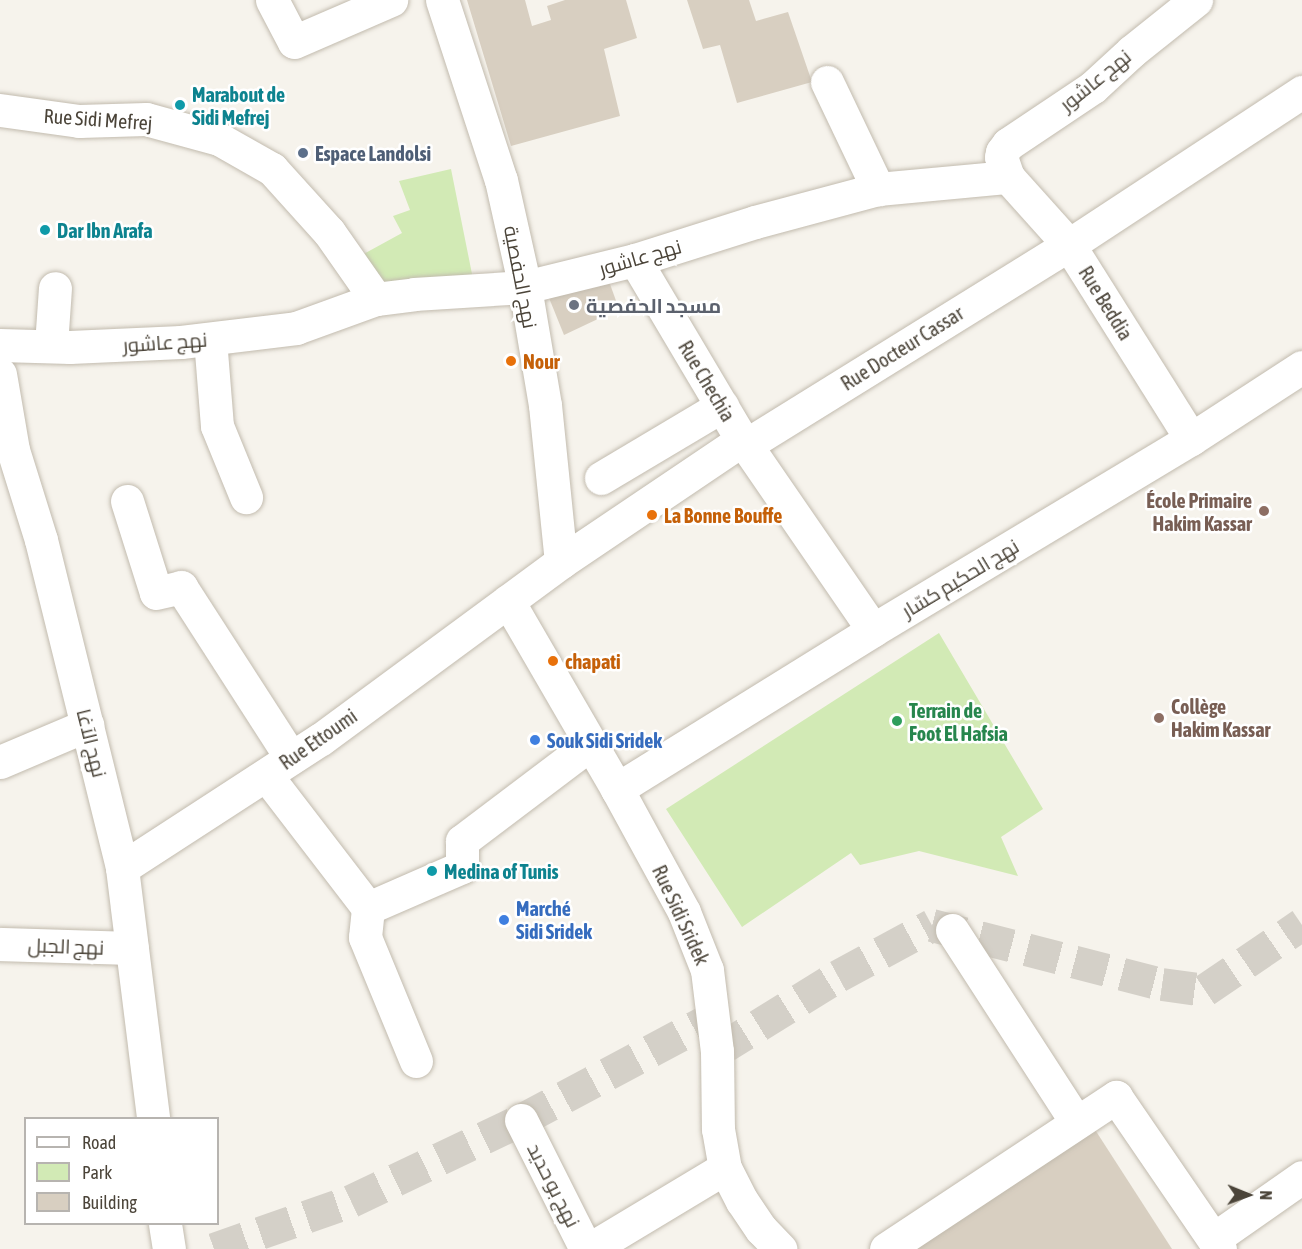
<!DOCTYPE html>
<meta charset="utf-8">
<style>
body{margin:0}
#map{position:relative;width:1302px;height:1249px;overflow:hidden;background:#f6f3ec;font-family:"Asap Condensed",Cairo,sans-serif}
div>[style]{position:absolute}
.green>*{inset:0;background:#d2eab5}
.building>*{inset:0;background:#d8cfc1}
.minor-tunnel>*{height:33px;margin-top:-16.5px;transform-origin:0;background:repeating-linear-gradient(90deg,#d4d0c8 0 33px,transparent 0 49px)}
.roads{filter:drop-shadow(0 0 2px #c2bbae) drop-shadow(0 0 2px #c2bbae)}
.minor>*{height:33px;margin:-16.5px;padding:0 16.5px;transform-origin:16.5px;border-radius:16.5px;background:#fff}
.dots>*{width:16px;height:16px;translate:-50% -50%;box-sizing:border-box;border:3px solid #fff;border-radius:50%}
span{translate:-50% -50%;white-space:nowrap;text-align:center;line-height:1.15;-webkit-text-stroke:5px #fff;paint-order:stroke}
.street-label{font-size:20px;color:#4b4439}
.culture-label{font-size:20px;color:#0d838f;font-weight:700}
.left{translate:0 -50%;text-align:left}
.service-label{font-size:20px;color:#4e5e75;font-weight:700}
.worship-label{font-size:20px;color:#5b616d;font-weight:700}
.food-label{font-size:20px;color:#c56008;font-weight:700}
.education-label{font-size:20px;color:#785e54;font-weight:700}
.right{translate:-100% -50%;text-align:right}
.leisure-label{font-size:20px;color:#27864d;font-weight:700}
.shop-label{font-size:20px;color:#366cbe;font-weight:700}
.legend{position:absolute;left:24px;top:1117px;width:195px;height:108px;box-sizing:border-box;background:#fff;border:2px solid #b7b4b0;margin:0;padding:8px 10px;list-style:none;font-size:18px;color:#4b4439}
.legend li{display:flex;align-items:center;gap:12px;height:30px}
.legend b{width:30px;border:2px solid #b7b4b0}
.north{position:absolute;left:1218px;top:1165px;width:60px;height:60px;-webkit-text-stroke:4px #fff;paint-order:stroke;rotate:91deg;font-size:16px;font-weight:700;line-height:24px;text-align:center;color:#4b4439}
.north::after{content:'';display:block;margin:auto;width:21px;height:27px;background:#4b4439;clip-path:polygon(50% 0,100% 100%,50% 72%,0 100%)}
</style>
<div id="map">
<div class="green">
<div style="clip-path:polygon(451px 169px,474px 284px,382px 295px,360px 256px,402px 233px,393px 216px,410px 210px,399px 181px)"></div>
<div style="clip-path:polygon(939px 633px,1043px 809px,1001px 837px,1018px 876px,919px 851px,860px 865px,851px 853px,742px 927px,666px 809px)"></div>
</div>
<div class="building">
<div style="clip-path:polygon(467px 0,525px 0,532px 26px,551px 20px,547px 6px,565px 0,626px 0,637px 38px,604px 49px,620px 116px,511px 146px)"></div>
<div style="clip-path:polygon(687px 0,749px 0,756px 21px,788px 12px,812px 82px,737px 103px,720px 45px,703px 49px)"></div>
<div style="clip-path:polygon(606px 273px,619px 309px,564px 335px,547px 293px)"></div>
<div style="clip-path:polygon(1092px 1125px,1172px 1249px,896px 1249px)"></div>
</div>
<div class="minor-tunnel">
<div style="left:717px;top:1051px;width:142px;rotate:-31.8deg"></div>
<div style="left:838px;top:976px;width:107px;rotate:-28.5deg"></div>
<div style="left:932px;top:925px;width:237px;rotate:14.4deg"></div>
<div style="left:1162px;top:984px;width:43px;rotate:7.9deg"></div>
<div style="left:1205px;top:990px;width:117px;rotate:-34.2deg"></div>
<div style="left:214px;top:1249px;width:145px;rotate:-19.3deg"></div>
<div style="left:351px;top:1201px;width:188px;rotate:-25.5deg"></div>
<div style="left:521px;top:1120px;width:219px;rotate:-28.1deg"></div>
</div>
<div class="roads">
<div class="minor">
<div style="left:272px;top:0;width:47px;rotate:62.4deg"></div>
<div style="left:294px;top:42px;width:106px;rotate:-23.4deg"></div>
<div style="left:442px;top:0;width:189px;rotate:71.9deg"></div>
<div style="left:501px;top:180px;width:110px;rotate:77.4deg"></div>
<div style="left:525px;top:287px;width:120px;rotate:80.4deg"></div>
<div style="left:545px;top:405px;width:158px;rotate:84.2deg"></div>
<div style="left:827px;top:82px;width:119px;rotate:64.5deg"></div>
<div style="left:0;top:110px;width:80px;rotate:7.9deg"></div>
<div style="left:79px;top:121px;width:67px;rotate:-1.7deg"></div>
<div style="left:146px;top:119px;width:76px;rotate:15.3deg"></div>
<div style="left:219px;top:139px;width:61px;rotate:29.5deg"></div>
<div style="left:272px;top:169px;width:85px;rotate:47.9deg"></div>
<div style="left:329px;top:232px;width:82px;rotate:55deg"></div>
<div style="left:1008px;top:177px;width:91px;rotate:48.1deg"></div>
<div style="left:1069px;top:245px;width:229px;rotate:57.8deg"></div>
<div style="left:635px;top:260px;width:209px;rotate:59.3deg"></div>
<div style="left:210px;top:339px;width:87px;rotate:85.4deg"></div>
<div style="left:217px;top:426px;width:77px;rotate:67.8deg"></div>
<div style="left:0;top:345px;width:70px;rotate:1.6deg"></div>
<div style="left:70px;top:347px;width:111px;rotate:-2.6deg"></div>
<div style="left:181px;top:342px;width:116px;rotate:-6.9deg"></div>
<div style="left:296px;top:328px;width:85px;rotate:-19.9deg"></div>
<div style="left:376px;top:299px;width:38px;rotate:-7deg"></div>
<div style="left:414px;top:294px;width:111px;rotate:-3.6deg"></div>
<div style="left:525px;top:287px;width:113px;rotate:-13.8deg"></div>
<div style="left:635px;top:260px;width:126px;rotate:-17.6deg"></div>
<div style="left:755px;top:222px;width:127px;rotate:-15deg"></div>
<div style="left:878px;top:189px;width:131px;rotate:-5.3deg"></div>
<div style="left:1008px;top:177px;width:21px;rotate:-109deg"></div>
<div style="left:1001px;top:157px;width:5px;rotate:-79deg"></div>
<div style="left:1002px;top:152px;width:10px;rotate:-53deg"></div>
<div style="left:1008px;top:144px;width:102px;rotate:-33.8deg"></div>
<div style="left:1093px;top:87px;width:53px;rotate:-42.7deg"></div>
<div style="left:1132px;top:51px;width:82px;rotate:-38.6deg"></div>
<div style="left:51px;top:345px;width:57px;rotate:-86deg"></div>
<div style="left:0;top:374px;width:77px;rotate:80.3deg"></div>
<div style="left:13px;top:450px;width:94px;rotate:72.7deg"></div>
<div style="left:41px;top:540px;width:338px;rotate:76.1deg"></div>
<div style="left:122px;top:868px;width:252px;rotate:82.9deg"></div>
<div style="left:746px;top:445px;width:224px;rotate:55.5deg"></div>
<div style="left:601px;top:478px;width:141px;rotate:-30.8deg"></div>
<div style="left:127px;top:501px;width:96px;rotate:72.5deg"></div>
<div style="left:156px;top:593px;width:26px;rotate:-13deg"></div>
<div style="left:181px;top:587px;width:203px;rotate:57.2deg"></div>
<div style="left:508px;top:601px;width:217px;rotate:59.9deg"></div>
<div style="left:617px;top:789px;width:140px;rotate:61.4deg"></div>
<div style="left:684px;top:912px;width:62px;rotate:68.4deg"></div>
<div style="left:707px;top:970px;width:82px;rotate:83deg"></div>
<div style="left:717px;top:1051px;width:78px;rotate:89.3deg"></div>
<div style="left:718px;top:1129px;width:40px;rotate:80deg"></div>
<div style="left:725px;top:1168px;width:37px;rotate:63deg"></div>
<div style="left:742px;top:1201px;width:34px;rotate:56deg"></div>
<div style="left:761px;top:1229px;width:28px;rotate:46deg"></div>
<div style="left:0;top:762px;width:95px;rotate:-23deg"></div>
<div style="left:266px;top:775px;width:168px;rotate:52.5deg"></div>
<div style="left:617px;top:789px;width:301px;rotate:-31.8deg"></div>
<div style="left:873px;top:630px;width:371px;rotate:-31deg"></div>
<div style="left:1191px;top:439px;width:132px;rotate:-33deg"></div>
<div style="left:122px;top:868px;width:237px;rotate:-33deg"></div>
<div style="left:321px;top:739px;width:298px;rotate:-36.4deg"></div>
<div style="left:561px;top:562px;width:218px;rotate:-34deg"></div>
<div style="left:742px;top:440px;width:6px;rotate:51deg"></div>
<div style="left:746px;top:445px;width:380px;rotate:-31.8deg"></div>
<div style="left:1069px;top:245px;width:279px;rotate:-33.3deg"></div>
<div style="left:952px;top:930px;width:229px;rotate:57.1deg"></div>
<div style="left:0;top:944px;width:132px;rotate:1.7deg"></div>
<div style="left:416px;top:1061px;width:134px;rotate:-112.4deg"></div>
<div style="left:365px;top:937px;width:29px;rotate:-84deg"></div>
<div style="left:368px;top:908px;width:103px;rotate:-23.6deg"></div>
<div style="left:462px;top:867px;width:26px;rotate:-90deg"></div>
<div style="left:462px;top:841px;width:159px;rotate:-37.1deg"></div>
<div style="left:521px;top:1120px;width:144px;rotate:63.3deg"></div>
<div style="left:165px;top:1224px;width:25px;rotate:81deg"></div>
<div style="left:1215px;top:1238px;width:106px;rotate:-35deg"></div>
<div style="left:590px;top:1249px;width:157px;rotate:-31deg"></div>
<div style="left:886px;top:1249px;width:276px;rotate:-33.5deg"></div>
<div style="left:1116px;top:1097px;width:184px;rotate:55.6deg"></div>
</div>
</div>
<div class="dots">
<div style="left:180px;top:105px;background:#0f9aa8"></div>
<div style="left:303px;top:153px;background:#5c6f8a"></div>
<div style="left:45px;top:230px;background:#0f9aa8"></div>
<div style="left:574px;top:305px;background:#6b7280"></div>
<div style="left:511px;top:361px;background:#e8710a"></div>
<div style="left:1264px;top:511px;background:#8d6e63"></div>
<div style="left:652px;top:515px;background:#e8710a"></div>
<div style="left:553px;top:661px;background:#e8710a"></div>
<div style="left:1159px;top:718px;background:#8d6e63"></div>
<div style="left:897px;top:721px;background:#2e9e5b"></div>
<div style="left:535px;top:740px;background:#3f7fe0"></div>
<div style="left:432px;top:871px;background:#0f9aa8"></div>
<div style="left:504px;top:920px;background:#3f7fe0"></div>
</div>
<div class="street-label">
<span style="left:1095px;top:80px;rotate:-39deg">نهج عاشور</span>
<span style="left:98px;top:119px;rotate:4deg">Rue Sidi Mefrej</span>
<span style="left:640px;top:257px;rotate:-16deg">نهج عاشور</span>
<span style="left:521px;top:277px;rotate:79deg">نهج الحفصية</span>
<span style="left:1106px;top:303px;rotate:58deg">Rue Beddia</span>
<span style="left:165px;top:342px;rotate:-4deg">نهج عاشور</span>
<span style="left:902px;top:348px;rotate:-32deg">Rue Docteur Cassar</span>
<span style="left:707px;top:381px;rotate:59deg">Rue Chechia</span>
<span style="left:960px;top:578px;rotate:-31deg">نهج الحكيم كسّار</span>
<span style="left:318px;top:739px;rotate:-35deg">Rue Ettoumi</span>
<span style="left:92px;top:743px;rotate:76deg">نهج الآغا</span>
<span style="left:681px;top:915px;rotate:65deg">Rue Sidi Sridek</span>
<span style="left:66px;top:946px;rotate:2deg">نهج الجبل</span>
<span style="left:554px;top:1185px;rotate:63deg">نهج بو حديد</span>
</div>
<div class="culture-label">
<span class="left" style="left:192px;top:106px">Marabout de<br>Sidi Mefrej</span>
<span class="left" style="left:57px;top:230px">Dar Ibn Arafa</span>
<span class="left" style="left:444px;top:871px">Medina of Tunis</span>
</div>
<div class="service-label">
<span class="left" style="left:315px;top:153px">Espace Landolsi</span>
</div>
<div class="worship-label">
<span class="left" style="left:586px;top:305px">مسجد الحفصية</span>
</div>
<div class="food-label">
<span class="left" style="left:523px;top:361px">Nour</span>
<span class="left" style="left:664px;top:515px">La Bonne Bouffe</span>
<span class="left" style="left:565px;top:661px">chapati</span>
</div>
<div class="education-label">
<span class="right" style="left:1252px;top:512px">École Primaire<br>Hakim Kassar</span>
<span class="left" style="left:1171px;top:718px">Collège<br>Hakim Kassar</span>
</div>
<div class="leisure-label">
<span class="left" style="left:909px;top:722px">Terrain de<br>Foot El Hafsia</span>
</div>
<div class="shop-label">
<span class="left" style="left:547px;top:740px">Souk Sidi Sridek</span>
<span class="left" style="left:516px;top:920px">Marché<br>Sidi Sridek</span>
</div>
<ul class="legend">
<li><b style="height:8px;background:#fff"></b>Road</li>
<li><b style="height:16px;background:#d2eab5"></b>Park</li>
<li><b style="height:16px;background:#d8cfc1"></b>Building</li>
</ul>
<div class="north">N</div>
</div>
